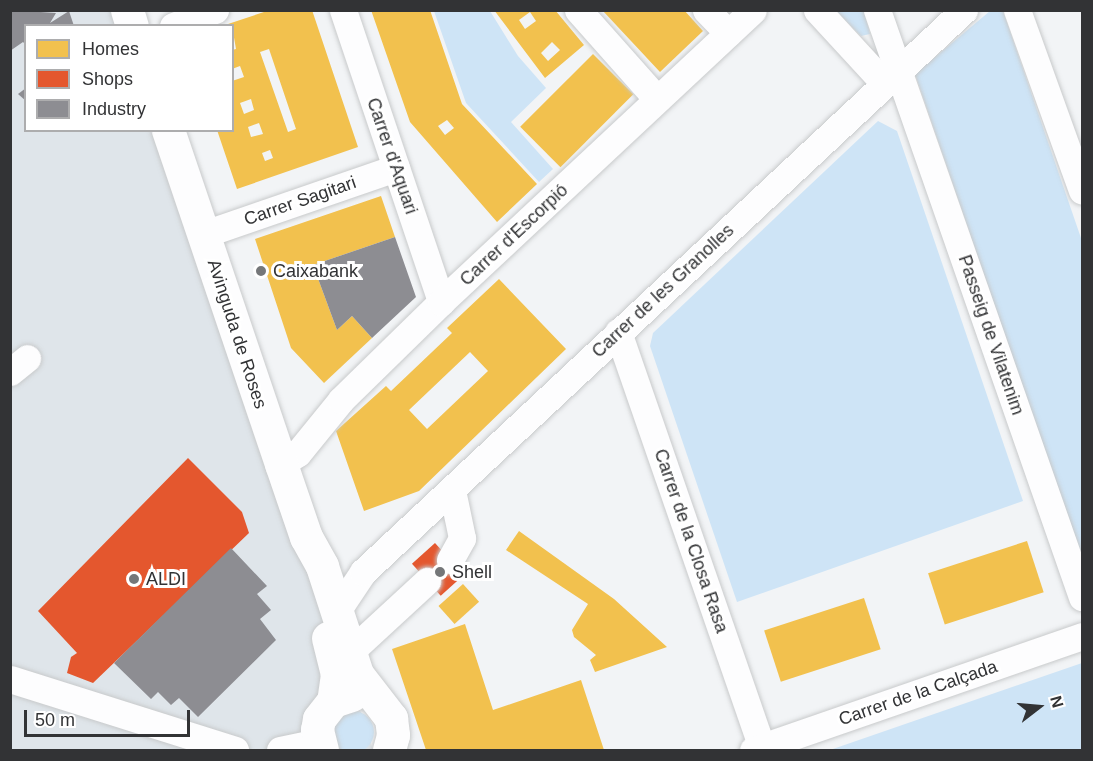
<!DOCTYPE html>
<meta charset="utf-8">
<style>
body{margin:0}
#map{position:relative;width:1093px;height:761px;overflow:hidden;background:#f2f4f6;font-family:Arial,sans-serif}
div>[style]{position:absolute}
.built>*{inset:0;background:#dfe5ea}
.green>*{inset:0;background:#cee4f6}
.round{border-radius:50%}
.homes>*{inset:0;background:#f2c14e;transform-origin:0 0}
.shops>*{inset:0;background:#e4572e;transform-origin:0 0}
.industry>*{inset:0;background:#8d8d92}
.roads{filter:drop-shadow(0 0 2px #c8cacb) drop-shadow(0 0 2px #c8cacb)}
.minor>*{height:27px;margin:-13.5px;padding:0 13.5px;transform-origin:13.5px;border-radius:13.5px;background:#fdfdfe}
.major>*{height:33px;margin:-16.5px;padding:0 16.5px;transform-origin:16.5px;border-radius:16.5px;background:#fdfdfe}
.dots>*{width:16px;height:16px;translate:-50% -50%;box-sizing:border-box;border:3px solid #fff;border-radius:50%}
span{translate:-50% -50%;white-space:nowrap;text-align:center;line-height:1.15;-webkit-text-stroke:6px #fff;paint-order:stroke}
.street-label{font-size:18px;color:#323335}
.poi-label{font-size:18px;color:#323335}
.left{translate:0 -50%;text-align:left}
.frame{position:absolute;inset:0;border:12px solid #323335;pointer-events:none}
.legend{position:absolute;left:24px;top:24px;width:210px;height:108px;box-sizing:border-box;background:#fff;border:2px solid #adadae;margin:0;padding:8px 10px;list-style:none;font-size:18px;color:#323335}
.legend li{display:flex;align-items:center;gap:12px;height:30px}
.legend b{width:30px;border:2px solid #adadae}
.north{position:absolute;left:1009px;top:677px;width:60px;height:60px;-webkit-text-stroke:4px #fff;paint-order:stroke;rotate:74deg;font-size:16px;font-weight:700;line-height:24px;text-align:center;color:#323335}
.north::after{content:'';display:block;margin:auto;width:21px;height:27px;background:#323335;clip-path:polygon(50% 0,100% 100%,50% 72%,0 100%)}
.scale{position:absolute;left:24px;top:710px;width:166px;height:27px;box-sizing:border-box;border:3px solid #323335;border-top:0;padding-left:8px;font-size:18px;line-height:21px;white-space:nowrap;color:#323335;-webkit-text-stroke:4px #fff;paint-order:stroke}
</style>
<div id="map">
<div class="built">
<div style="clip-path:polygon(10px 11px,133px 11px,138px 25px,26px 26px,26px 130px,171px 131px,373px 750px,11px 750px)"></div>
</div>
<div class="green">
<div style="clip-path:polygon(434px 11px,490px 11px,518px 56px,546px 88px,511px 122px,553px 169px,539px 182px,466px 103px)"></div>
<div style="clip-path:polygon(836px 11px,864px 11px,870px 34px,861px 36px)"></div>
<div style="clip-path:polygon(990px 11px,1003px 11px,1082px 241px,1082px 559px,915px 74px)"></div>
<div style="clip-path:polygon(878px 121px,897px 131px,1023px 501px,737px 602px,650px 346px,653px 333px)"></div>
<div style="clip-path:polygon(1082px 663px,1082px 750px,830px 750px)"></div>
<div class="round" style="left:332px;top:711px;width:42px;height:42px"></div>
</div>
<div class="homes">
<div style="clip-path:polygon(evenodd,270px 10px,312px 10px,358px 147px,237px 189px,217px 130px,232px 130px,232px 81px,244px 77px,240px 66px,232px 69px,232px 50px,236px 49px,232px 26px,225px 25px,270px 10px,269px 49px,296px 129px,288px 132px,260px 52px,269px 49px,270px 10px,251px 99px,254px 110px,244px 114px,240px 103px,251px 99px,270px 10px,259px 123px,263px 134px,251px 137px,248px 127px,259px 123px,270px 10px,270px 150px,273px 158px,265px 161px,262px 153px,270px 150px)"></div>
<div style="clip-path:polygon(evenodd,371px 10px,430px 10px,462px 104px,537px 184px,497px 222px,410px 122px,371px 10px,447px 120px,454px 128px,445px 135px,438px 126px,447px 120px)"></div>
<div style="clip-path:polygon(evenodd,494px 10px,555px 10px,584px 45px,545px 78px,494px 10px,530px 12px,536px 21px,525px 29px,519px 20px,530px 12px,494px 10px,552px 42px,560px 50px,548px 61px,541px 53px,552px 42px)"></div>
<div style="clip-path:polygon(602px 10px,684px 10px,703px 31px,660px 72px)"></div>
<div style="left:593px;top:54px;width:57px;height:103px;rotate:45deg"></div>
<div style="clip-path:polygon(381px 196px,395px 237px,313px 265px,337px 330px,352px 316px,372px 338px,324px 383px,291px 348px,255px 239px)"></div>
<div style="clip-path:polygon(evenodd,499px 279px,566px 349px,419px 491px,364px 511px,336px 431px,386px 386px,391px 391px,452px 333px,447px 328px,499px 279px,470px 352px,488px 371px,427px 429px,409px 410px,470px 352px)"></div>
<div style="clip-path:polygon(519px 531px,614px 599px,667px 647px,595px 672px,590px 660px,596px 655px,574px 637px,572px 630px,588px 604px,506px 550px)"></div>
<div style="left:1027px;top:541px;width:54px;height:104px;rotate:72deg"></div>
<div style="left:463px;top:584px;width:24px;height:33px;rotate:48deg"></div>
<div style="left:864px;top:598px;width:54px;height:105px;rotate:72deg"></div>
<div style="clip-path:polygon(465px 624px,493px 710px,581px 680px,604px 750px,426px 750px,392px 649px)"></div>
</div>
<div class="shops">
<div style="clip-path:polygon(188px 458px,242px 512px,249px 533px,93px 683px,67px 673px,71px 657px,77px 653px,38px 611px)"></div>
<div style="left:435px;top:543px;width:43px;height:31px;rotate:48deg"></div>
</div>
<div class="industry">
<div style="clip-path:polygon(10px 10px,56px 13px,50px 23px,69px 11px,74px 26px,26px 26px,26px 45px,23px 42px,10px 51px)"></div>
<div style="clip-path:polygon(26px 88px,26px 101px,18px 94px)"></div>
<div style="clip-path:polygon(395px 237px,416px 297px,372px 338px,352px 316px,337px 330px,313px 265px)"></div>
<div style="clip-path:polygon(231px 548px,267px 586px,257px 594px,271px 610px,260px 619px,276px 640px,198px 717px,179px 698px,171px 705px,158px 692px,151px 699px,114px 663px)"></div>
</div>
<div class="roads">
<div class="minor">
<div style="left:343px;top:10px;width:308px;rotate:71.4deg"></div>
<div style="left:578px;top:10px;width:119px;rotate:48.4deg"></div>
<div style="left:706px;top:10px;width:32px;rotate:46deg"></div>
<div style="left:817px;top:10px;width:100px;rotate:47.4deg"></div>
<div style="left:877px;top:10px;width:622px;rotate:70.75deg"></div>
<div style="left:1017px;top:10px;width:192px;rotate:70.2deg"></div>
<div style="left:173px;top:26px;width:45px;rotate:-20.9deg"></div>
<div style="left:204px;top:234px;width:203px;rotate:-19deg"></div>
<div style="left:618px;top:332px;width:442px;rotate:70.9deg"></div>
<div style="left:10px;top:372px;width:22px;rotate:-39deg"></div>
<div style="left:281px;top:464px;width:20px;rotate:-33deg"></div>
<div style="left:298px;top:453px;width:68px;rotate:-50.9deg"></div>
<div style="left:341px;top:400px;width:140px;rotate:-44.4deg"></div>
<div style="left:441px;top:302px;width:427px;rotate:-43.1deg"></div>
<div style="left:450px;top:560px;width:25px;rotate:-61deg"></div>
<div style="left:462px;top:538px;width:49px;rotate:-101.8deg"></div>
<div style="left:337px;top:611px;width:47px;rotate:-56.3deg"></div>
<div style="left:363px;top:572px;width:823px;rotate:-43.08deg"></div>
<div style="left:350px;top:652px;width:105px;rotate:-42.7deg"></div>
<div style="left:10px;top:679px;width:236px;rotate:17.5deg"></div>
<div style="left:280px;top:750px;width:39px;rotate:-12deg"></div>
<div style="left:753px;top:750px;width:348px;rotate:-19.1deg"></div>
</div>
<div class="major">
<div style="left:127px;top:10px;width:17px;rotate:73deg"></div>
<div style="left:168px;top:130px;width:353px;rotate:71.3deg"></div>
<div style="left:281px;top:464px;width:77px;rotate:71.1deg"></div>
<div style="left:306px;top:537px;width:33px;rotate:61deg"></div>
<div style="left:322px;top:566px;width:114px;rotate:72deg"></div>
<div style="left:357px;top:674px;width:56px;rotate:52.3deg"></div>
<div style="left:391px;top:718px;width:17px;rotate:83deg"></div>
<div style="left:393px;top:735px;width:16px;rotate:105deg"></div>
<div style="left:328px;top:638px;width:37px;rotate:76deg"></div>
<div style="left:337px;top:674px;width:27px;rotate:98deg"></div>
<div style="left:322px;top:750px;width:21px;rotate:-104deg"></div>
<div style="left:317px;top:730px;width:11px;rotate:-80deg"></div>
<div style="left:319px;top:719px;width:23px;rotate:-52deg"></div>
<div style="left:333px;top:701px;width:20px;rotate:-18deg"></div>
</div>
</div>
<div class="dots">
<div style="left:261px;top:271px;background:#757779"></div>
<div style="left:440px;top:572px;background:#757779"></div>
<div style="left:134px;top:579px;background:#757779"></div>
</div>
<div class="street-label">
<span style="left:392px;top:156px;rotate:71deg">Carrer d'Aquari</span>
<span style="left:300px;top:201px;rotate:-19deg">Carrer Sagitari</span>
<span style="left:514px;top:235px;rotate:-43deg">Carrer d'Escorpió</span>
<span style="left:663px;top:291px;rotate:-43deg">Carrer de les Granolles</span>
<span style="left:237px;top:334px;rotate:72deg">Avinguda de Roses</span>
<span style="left:991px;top:335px;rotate:71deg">Passeig de Vilatenim</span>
<span style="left:691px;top:541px;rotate:71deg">Carrer de la Closa Rasa</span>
<span style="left:918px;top:693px;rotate:-19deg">Carrer de la Calçada</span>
</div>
<div class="poi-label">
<span class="left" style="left:273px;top:271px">Caixabank</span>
<span class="left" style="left:452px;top:572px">Shell</span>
<span class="left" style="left:146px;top:579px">ALDI</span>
</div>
<div class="frame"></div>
<ul class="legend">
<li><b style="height:16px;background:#f2c14e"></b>Homes</li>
<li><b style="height:16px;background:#e4572e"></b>Shops</li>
<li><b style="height:16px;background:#8d8d92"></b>Industry</li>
</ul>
<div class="north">N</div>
<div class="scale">50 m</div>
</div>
